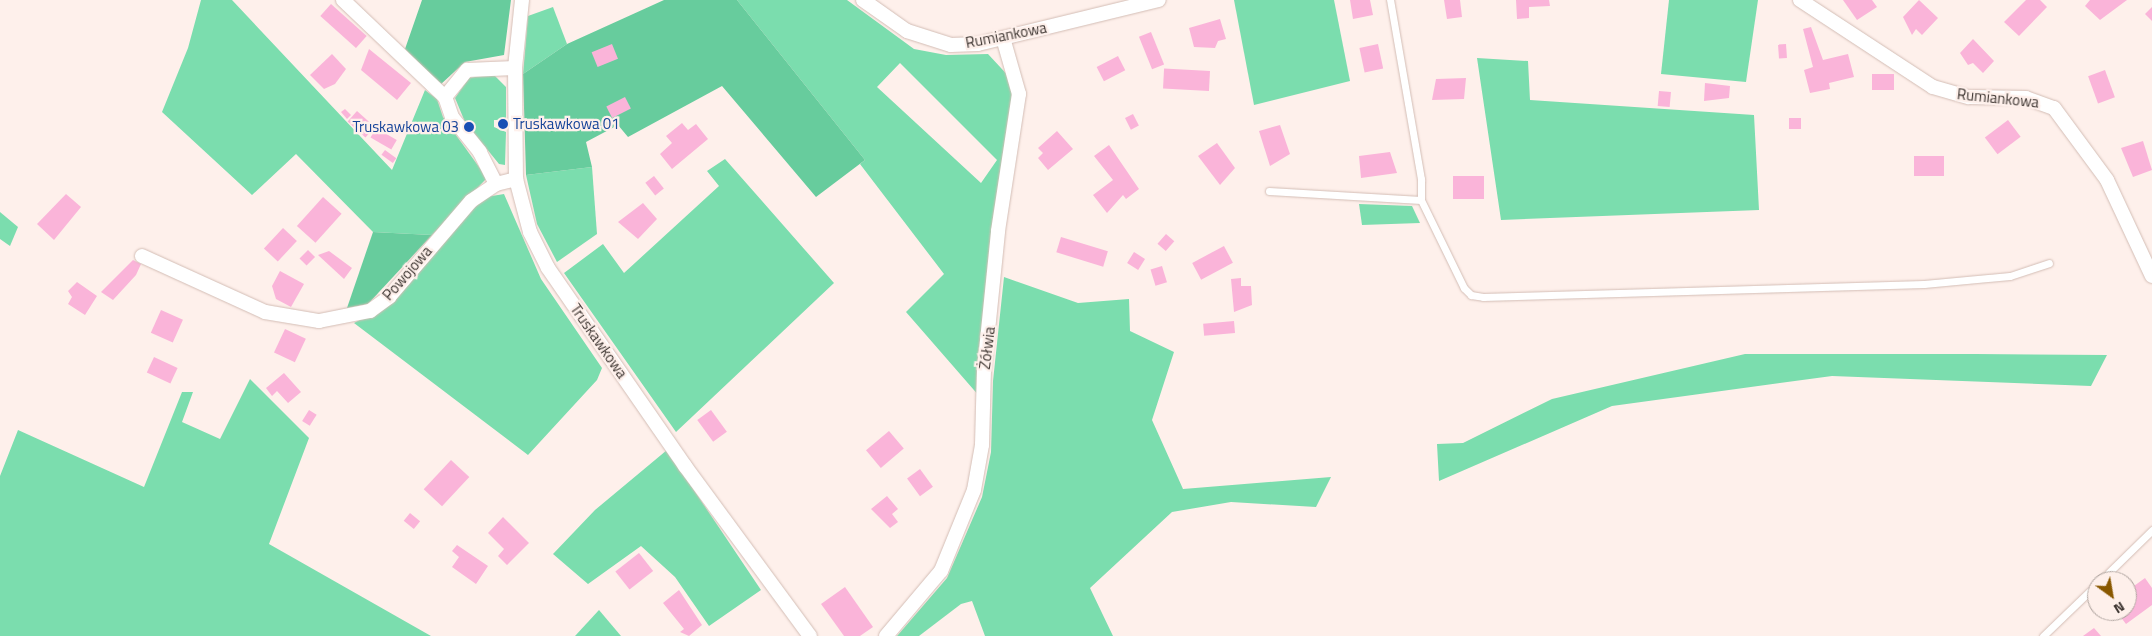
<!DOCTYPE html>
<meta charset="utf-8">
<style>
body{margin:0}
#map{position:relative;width:2152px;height:636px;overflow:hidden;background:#fef0eb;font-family:"Titillium Web",sans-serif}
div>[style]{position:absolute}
.green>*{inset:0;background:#7bddae}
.forest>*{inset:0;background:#67cc9d}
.building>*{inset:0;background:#fab4d9;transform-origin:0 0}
.roads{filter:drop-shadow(0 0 1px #d3bdb5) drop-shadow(0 0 1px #d3bdb5)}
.lane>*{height:7px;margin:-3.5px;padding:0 3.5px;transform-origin:3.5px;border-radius:3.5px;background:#fff}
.street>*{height:14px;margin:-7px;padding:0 7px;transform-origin:7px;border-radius:7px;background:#fff}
.dots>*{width:14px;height:14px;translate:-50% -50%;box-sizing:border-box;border:2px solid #fef0eb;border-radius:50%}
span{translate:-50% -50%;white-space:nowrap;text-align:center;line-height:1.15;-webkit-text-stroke:4.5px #fef0eb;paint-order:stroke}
.street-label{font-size:15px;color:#3c3430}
.transit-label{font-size:15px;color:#164399}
.left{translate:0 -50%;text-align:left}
.right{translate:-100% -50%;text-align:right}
.north{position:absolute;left:2087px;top:571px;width:50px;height:50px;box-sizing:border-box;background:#fef0eb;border:1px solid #b0a5a0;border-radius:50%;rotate:148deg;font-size:14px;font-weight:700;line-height:20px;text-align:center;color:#3c3430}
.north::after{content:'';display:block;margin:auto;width:18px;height:22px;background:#895800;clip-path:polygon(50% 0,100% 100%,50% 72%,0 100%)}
</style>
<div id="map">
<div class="green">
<div style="clip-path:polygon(201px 0,232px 0,392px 170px,425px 90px,437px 99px,443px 117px,487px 178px,432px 235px,373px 232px,296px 154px,252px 195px,162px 112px,188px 48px)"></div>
<div style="clip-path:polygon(evenodd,737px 0,847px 0,914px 49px,946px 55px,988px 54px,1014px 82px,980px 397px,906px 312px,944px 274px,860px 164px,865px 160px,737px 0,900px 63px,997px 160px,981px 183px,877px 87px,900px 63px)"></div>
<div style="clip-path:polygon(1234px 0,1334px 0,1350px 81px,1254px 105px)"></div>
<div style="clip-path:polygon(1669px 0,1758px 0,1746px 82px,1661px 74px)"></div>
<div style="clip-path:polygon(553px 7px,567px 44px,523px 74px,528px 16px)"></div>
<div style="clip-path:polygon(1477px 58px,1528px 61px,1530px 100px,1754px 115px,1759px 210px,1501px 220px)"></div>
<div style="clip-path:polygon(493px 74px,506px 87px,506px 120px,494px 120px,494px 127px,506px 132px,505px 165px,499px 164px,465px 122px,455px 98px,469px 78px)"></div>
<div style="clip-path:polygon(725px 159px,834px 283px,676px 432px,564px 273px,603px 244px,624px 273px,719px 186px,707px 171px)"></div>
<div style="clip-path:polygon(592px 167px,597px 234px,557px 262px,537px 224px,526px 175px)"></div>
<div style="clip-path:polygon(504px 194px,541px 279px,602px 368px,597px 380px,528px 455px,354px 323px,394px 301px,453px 228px,486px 197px)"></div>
<div style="clip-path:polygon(1359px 204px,1412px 206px,1420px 223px,1362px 225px)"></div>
<div style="clip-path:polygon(0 212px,18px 227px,10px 246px,0 239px)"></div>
<div style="clip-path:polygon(1004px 277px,1078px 303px,1129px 299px,1130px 331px,1174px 352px,1152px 420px,1183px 489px,1331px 477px,1316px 507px,1231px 502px,1172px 512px,1090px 588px,1113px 636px,985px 636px,972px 601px,961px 604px,919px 636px,897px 636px,947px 578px,982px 497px,991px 452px,993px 381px)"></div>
<div style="clip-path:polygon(1745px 354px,1975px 354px,2107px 355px,2091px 386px,1832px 376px,1612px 406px,1439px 481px,1437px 444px,1463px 443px,1552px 399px)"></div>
<div style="clip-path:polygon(250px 379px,309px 438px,269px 544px,431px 636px,0 636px,0 476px,18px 430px,144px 487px,182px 392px,193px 392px,182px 422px,220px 439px)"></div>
<div style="clip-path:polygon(667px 450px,761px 590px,709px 626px,675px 577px,641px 546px,588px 584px,553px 554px,595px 510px)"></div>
<div style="clip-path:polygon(599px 610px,621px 636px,575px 636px)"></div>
</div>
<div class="forest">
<div style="clip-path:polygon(422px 0,511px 0,504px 55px,465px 62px,440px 85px,405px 49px)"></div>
<div style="clip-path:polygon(664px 0,737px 0,865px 160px,816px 197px,722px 86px,628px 137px,618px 125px,586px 142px,592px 167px,526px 175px,523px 74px,567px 44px)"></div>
<div style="clip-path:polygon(373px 232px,432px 235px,368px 304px,347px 308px)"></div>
</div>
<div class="building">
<div style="clip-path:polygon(1350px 0,1370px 0,1373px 15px,1353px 19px)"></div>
<div style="clip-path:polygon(1444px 0,1460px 0,1462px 17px,1447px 19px)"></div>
<div style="clip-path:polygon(1516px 0,1549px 0,1550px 6px,1529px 7px,1529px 18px,1517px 19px)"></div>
<div style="clip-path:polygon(1843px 0,1872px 0,1877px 7px,1857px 20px)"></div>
<div style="clip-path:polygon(1919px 0,1938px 18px,1922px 35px,1916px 29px,1912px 35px,1903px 17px)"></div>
<div style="clip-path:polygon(2026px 0,2040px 0,2047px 7px,2019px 36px,2004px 22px)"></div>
<div style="clip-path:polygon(2090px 0,2127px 0,2100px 20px,2085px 6px)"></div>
<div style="left:331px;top:4px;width:48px;height:16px;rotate:42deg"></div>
<div style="clip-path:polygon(2152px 7px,2152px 21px,2145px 14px)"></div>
<div style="clip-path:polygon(1220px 19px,1226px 39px,1218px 41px,1215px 48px,1194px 47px,1189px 28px)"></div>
<div style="clip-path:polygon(1811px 27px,1823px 60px,1848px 54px,1854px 77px,1829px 83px,1830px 89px,1810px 93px,1804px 70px,1813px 67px,1803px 29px)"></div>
<div style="left:1151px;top:32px;width:35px;height:13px;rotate:68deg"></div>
<div style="clip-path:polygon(1973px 39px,1994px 61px,1983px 73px,1973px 63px,1968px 65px,1960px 53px)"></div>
<div style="left:612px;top:44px;width:16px;height:22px;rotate:68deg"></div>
<div style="left:1378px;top:44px;width:25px;height:19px;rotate:78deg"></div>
<div style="left:1786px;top:44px;width:14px;height:8px;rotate:86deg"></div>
<div style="clip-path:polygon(369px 49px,411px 83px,397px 100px,361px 70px)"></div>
<div style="clip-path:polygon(332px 54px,346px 69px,335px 84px,324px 89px,310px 75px)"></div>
<div style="left:1118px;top:56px;width:16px;height:24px;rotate:63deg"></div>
<div style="left:2105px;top:70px;width:29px;height:18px;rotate:70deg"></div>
<div style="left:1210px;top:71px;width:20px;height:46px;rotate:93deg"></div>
<div style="left:1872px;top:74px;width:22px;height:16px"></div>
<div style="clip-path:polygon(1466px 78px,1464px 99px,1432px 100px,1436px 79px)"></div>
<div style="clip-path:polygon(1705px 83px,1730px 86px,1729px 98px,1704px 101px)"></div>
<div style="left:1659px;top:91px;width:12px;height:15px;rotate:5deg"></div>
<div style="left:625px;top:97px;width:13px;height:21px;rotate:63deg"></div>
<div style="clip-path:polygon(345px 109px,351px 115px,347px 119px,341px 112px)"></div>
<div style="left:357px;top:111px;width:24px;height:14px;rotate:42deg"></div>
<div style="left:1133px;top:114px;width:13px;height:9px;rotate:63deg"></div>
<div style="left:1789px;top:118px;width:12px;height:11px"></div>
<div style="left:2008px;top:120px;width:21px;height:29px;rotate:53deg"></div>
<div style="clip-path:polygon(682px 123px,688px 130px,696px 124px,708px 139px,672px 169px,660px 154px,672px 143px,666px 136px)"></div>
<div style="clip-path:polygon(1280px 125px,1290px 154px,1270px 166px,1259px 131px)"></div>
<div style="left:376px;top:128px;width:24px;height:11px;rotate:30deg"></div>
<div style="clip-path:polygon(1057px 131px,1073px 149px,1048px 170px,1038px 158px,1043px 153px,1038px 148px)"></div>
<div style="clip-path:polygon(2143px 141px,2152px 170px,2133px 177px,2121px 148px)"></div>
<div style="clip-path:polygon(1217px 143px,1235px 168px,1220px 185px,1198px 156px)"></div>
<div style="clip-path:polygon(1109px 145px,1139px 189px,1126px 199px,1123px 195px,1107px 213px,1093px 195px,1113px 180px,1094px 156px)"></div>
<div style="left:385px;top:150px;width:14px;height:6px;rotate:36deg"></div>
<div style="clip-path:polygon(1390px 152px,1397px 173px,1361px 178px,1359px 156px)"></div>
<div style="left:1914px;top:156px;width:30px;height:20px"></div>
<div style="left:654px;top:176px;width:16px;height:11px;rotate:52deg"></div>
<div style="left:1453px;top:176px;width:31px;height:23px"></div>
<div style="clip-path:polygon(66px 194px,81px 207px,54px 240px,37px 224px)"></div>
<div style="left:323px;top:197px;width:25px;height:39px;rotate:42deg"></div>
<div style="clip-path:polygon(643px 203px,657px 219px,638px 239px,618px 222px)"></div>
<div style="left:283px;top:228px;width:19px;height:28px;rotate:43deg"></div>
<div style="left:1166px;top:234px;width:11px;height:13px;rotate:41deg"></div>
<div style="left:1061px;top:237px;width:49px;height:16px;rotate:17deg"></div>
<div style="left:1224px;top:246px;width:19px;height:36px;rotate:62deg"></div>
<div style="left:308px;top:250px;width:10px;height:12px;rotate:45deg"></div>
<div style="clip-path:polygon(329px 251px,352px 268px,344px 279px,318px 255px)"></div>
<div style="left:1134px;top:252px;width:13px;height:13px;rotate:32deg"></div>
<div style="clip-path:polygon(133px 260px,141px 264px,136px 275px,113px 300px,101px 292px)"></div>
<div style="left:1162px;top:266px;width:17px;height:12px;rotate:73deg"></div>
<div style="clip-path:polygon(280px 271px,304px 284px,291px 307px,276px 299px,272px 286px)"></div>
<div style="clip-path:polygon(1241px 278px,1241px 286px,1251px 286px,1252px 305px,1234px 312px,1231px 279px)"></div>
<div style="clip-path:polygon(77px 282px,97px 296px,85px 315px,68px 304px,72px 297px,68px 291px)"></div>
<div style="left:161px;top:310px;width:24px;height:25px;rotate:24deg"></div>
<div style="left:1234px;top:321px;width:12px;height:31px;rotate:85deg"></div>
<div style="left:285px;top:329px;width:23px;height:26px;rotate:25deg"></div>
<div style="left:154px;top:357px;width:26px;height:17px;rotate:25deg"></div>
<div style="clip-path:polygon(284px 373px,301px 392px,288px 403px,277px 391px,272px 396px,266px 388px)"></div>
<div style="left:309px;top:410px;width:9px;height:13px;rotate:32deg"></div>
<div style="left:711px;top:410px;width:27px;height:17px;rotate:54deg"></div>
<div style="left:889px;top:431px;width:23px;height:30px;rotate:50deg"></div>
<div style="left:451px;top:460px;width:25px;height:40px;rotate:43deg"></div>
<div style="left:920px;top:469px;width:22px;height:16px;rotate:54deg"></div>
<div style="clip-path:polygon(887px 496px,898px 509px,892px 514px,898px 522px,890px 528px,871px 509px)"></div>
<div style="left:410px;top:513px;width:13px;height:10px;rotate:39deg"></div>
<div style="clip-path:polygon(503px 517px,529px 543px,507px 565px,498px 556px,504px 549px,488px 533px)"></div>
<div style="clip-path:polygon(457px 545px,488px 566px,476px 584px,452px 567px,459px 557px,452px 551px)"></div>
<div style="left:639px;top:553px;width:23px;height:30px;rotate:52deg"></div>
<div style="clip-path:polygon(2145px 578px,2152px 588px,2152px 605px,2126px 624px,2116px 611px,2127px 611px,2127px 591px)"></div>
<div style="clip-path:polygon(845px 587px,873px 627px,860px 636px,844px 636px,821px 604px)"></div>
<div style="clip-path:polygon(679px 590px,702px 625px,689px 636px,680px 632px,684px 629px,663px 603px)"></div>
<div style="clip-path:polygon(2094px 628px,2101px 636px,2083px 636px)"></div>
</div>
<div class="roads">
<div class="lane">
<div style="left:1269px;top:191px;width:152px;rotate:3.4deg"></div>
<div style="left:1421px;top:200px;width:21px;rotate:-90deg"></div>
<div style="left:1421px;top:179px;width:182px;rotate:-99.8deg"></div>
<div style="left:1421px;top:200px;width:98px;rotate:64deg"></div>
<div style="left:1464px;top:288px;width:10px;rotate:45deg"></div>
<div style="left:1471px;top:295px;width:12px;rotate:9deg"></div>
<div style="left:1483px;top:297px;width:441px;rotate:-1.7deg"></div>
<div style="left:1924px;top:284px;width:86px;rotate:-5.3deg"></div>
<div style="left:2010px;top:276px;width:41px;rotate:-18.4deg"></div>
<div style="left:2100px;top:581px;width:73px;rotate:-44.4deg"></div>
<div style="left:2043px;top:636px;width:75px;rotate:-43.9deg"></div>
</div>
<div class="street">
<div style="left:343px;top:0;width:141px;rotate:43.6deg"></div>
<div style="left:522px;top:0;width:68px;rotate:95.9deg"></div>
<div style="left:515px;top:68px;width:111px;rotate:89.5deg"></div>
<div style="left:516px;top:179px;width:55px;rotate:75.2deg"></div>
<div style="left:530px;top:232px;width:40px;rotate:63.4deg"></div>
<div style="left:548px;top:268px;width:241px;rotate:55.3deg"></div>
<div style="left:685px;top:466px;width:211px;rotate:53.7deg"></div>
<div style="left:863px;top:0;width:54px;rotate:35.2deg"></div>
<div style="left:907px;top:31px;width:46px;rotate:17.7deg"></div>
<div style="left:951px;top:45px;width:27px;rotate:-2deg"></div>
<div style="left:978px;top:44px;width:186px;rotate:-13.7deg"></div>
<div style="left:1800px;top:0;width:159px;rotate:33.2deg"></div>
<div style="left:1933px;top:87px;width:37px;rotate:16deg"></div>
<div style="left:1969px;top:97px;width:57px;rotate:1deg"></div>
<div style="left:2026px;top:98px;width:30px;rotate:20deg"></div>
<div style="left:2054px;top:108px;width:89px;rotate:53.6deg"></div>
<div style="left:2107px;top:180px;width:106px;rotate:64.9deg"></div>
<div style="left:496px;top:184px;width:36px;rotate:-117deg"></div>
<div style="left:480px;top:152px;width:45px;rotate:-128.7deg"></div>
<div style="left:452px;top:117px;width:21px;rotate:-109deg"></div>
<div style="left:445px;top:97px;width:35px;rotate:-51deg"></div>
<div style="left:467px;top:70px;width:48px;rotate:-2.4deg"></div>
<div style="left:142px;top:256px;width:135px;rotate:24.5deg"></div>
<div style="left:265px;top:312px;width:55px;rotate:9.5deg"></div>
<div style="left:319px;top:321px;width:52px;rotate:-11.1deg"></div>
<div style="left:370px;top:311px;width:24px;rotate:-36deg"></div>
<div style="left:389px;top:297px;width:126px;rotate:-49.5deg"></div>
<div style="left:471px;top:201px;width:30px;rotate:-34deg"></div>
<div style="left:496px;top:184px;width:21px;rotate:-14deg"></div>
<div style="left:886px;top:636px;width:85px;rotate:-49.8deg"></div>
<div style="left:941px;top:571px;width:87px;rotate:-67.8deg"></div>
<div style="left:974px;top:490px;width:46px;rotate:-79.9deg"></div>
<div style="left:982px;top:445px;width:75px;rotate:-88.5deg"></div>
<div style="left:984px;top:370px;width:140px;rotate:-84.2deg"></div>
<div style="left:998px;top:231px;width:139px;rotate:-81.3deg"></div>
<div style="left:1019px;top:94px;width:58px;rotate:-105.9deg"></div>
</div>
</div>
<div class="dots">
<div style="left:503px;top:124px;background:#1a4fb4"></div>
<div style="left:469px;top:127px;background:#1a4fb4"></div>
</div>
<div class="street-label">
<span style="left:1006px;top:35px;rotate:-11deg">Rumiankowa</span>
<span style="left:1998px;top:98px;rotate:6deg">Rumiankowa</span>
<span style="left:407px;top:273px;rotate:-49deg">Powojowa</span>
<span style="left:599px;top:341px;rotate:55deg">Truskawkowa</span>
<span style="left:987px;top:348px;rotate:-83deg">Żółwia</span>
</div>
<div class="transit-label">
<span class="left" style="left:513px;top:124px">Truskawkowa 01</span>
<span class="right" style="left:459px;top:127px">Truskawkowa 03</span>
</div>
<div class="north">N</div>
</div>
